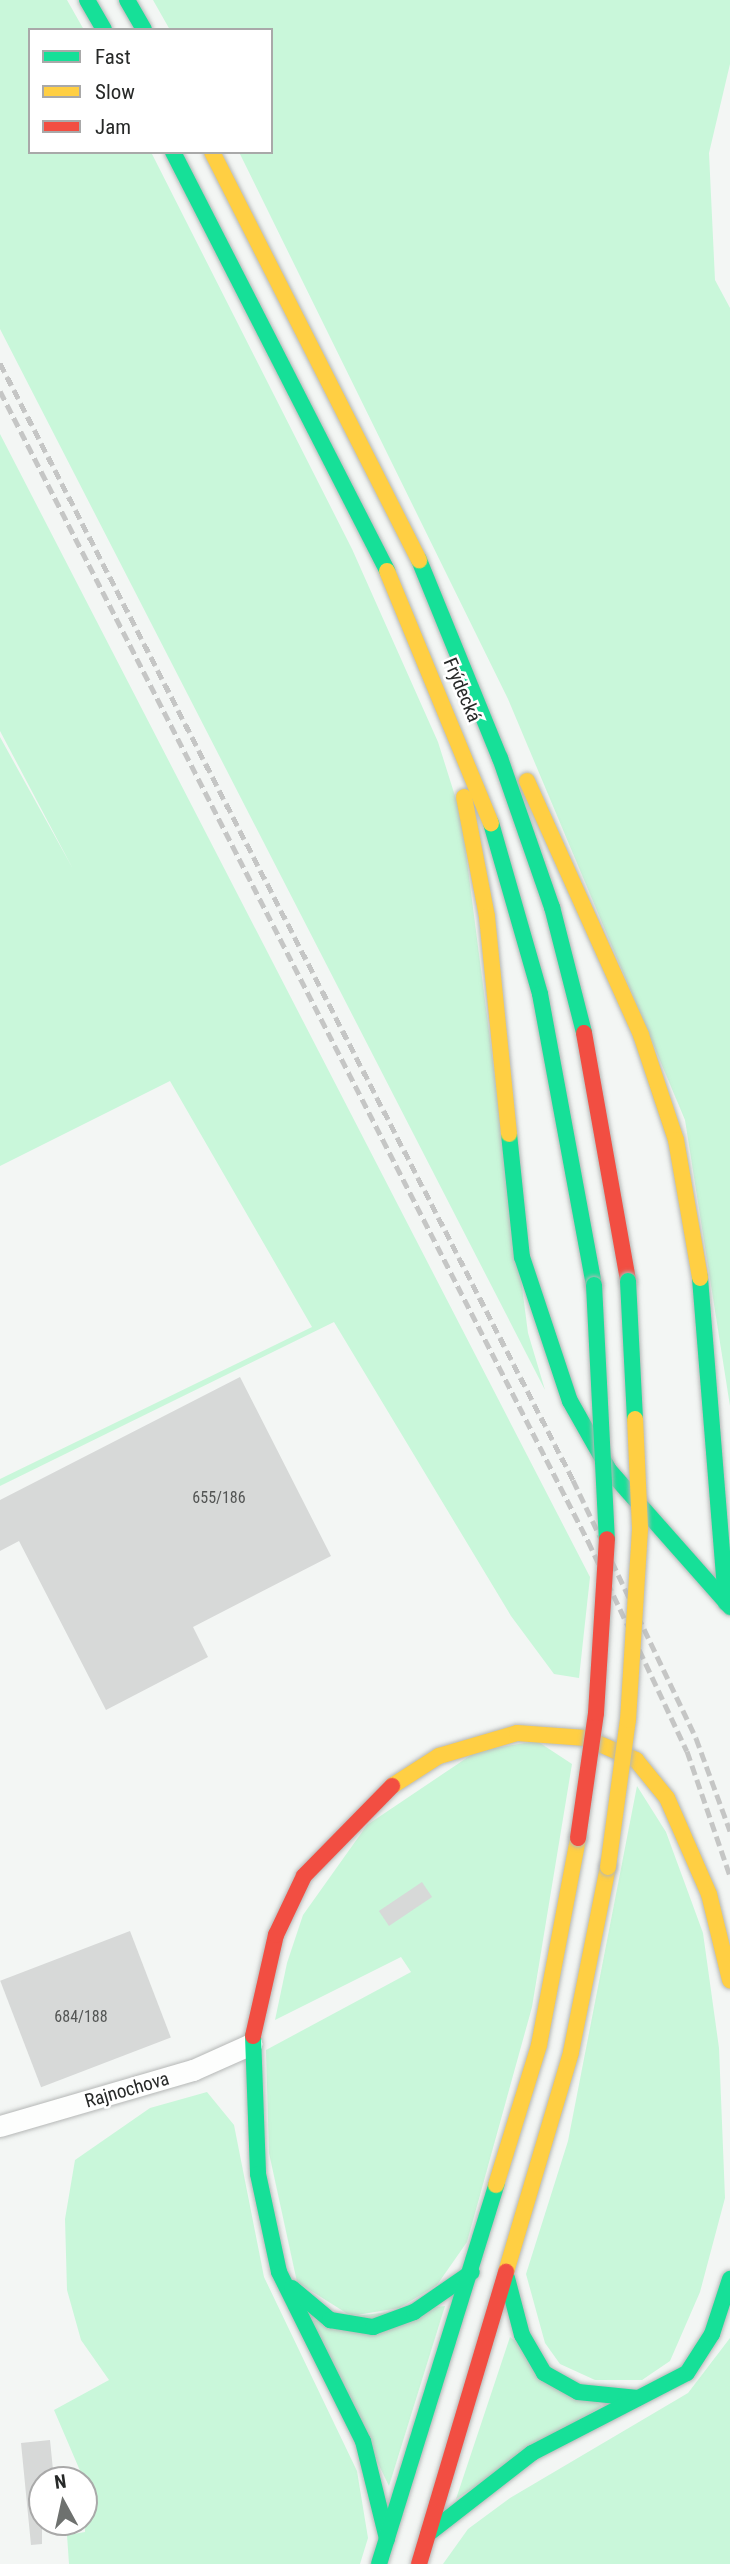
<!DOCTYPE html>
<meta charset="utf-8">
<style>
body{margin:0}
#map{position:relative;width:730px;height:2564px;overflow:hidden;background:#f3f6f4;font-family:"Roboto Condensed",sans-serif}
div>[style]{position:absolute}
.green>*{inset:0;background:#c9f7da}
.building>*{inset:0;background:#d7d9d8;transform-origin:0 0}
.roads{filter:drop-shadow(0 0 2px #b5b7b6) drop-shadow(0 0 2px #b5b7b6)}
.street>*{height:21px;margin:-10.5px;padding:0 10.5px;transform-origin:10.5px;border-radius:10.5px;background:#fdfefd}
.fast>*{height:16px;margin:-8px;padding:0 8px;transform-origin:8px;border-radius:8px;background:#16e098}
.slow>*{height:16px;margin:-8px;padding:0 8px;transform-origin:8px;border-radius:8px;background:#ffcf43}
.jam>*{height:16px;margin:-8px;padding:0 8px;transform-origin:8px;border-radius:8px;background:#f24e42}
.rail>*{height:5px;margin-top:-2.5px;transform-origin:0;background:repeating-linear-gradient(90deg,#c5c6c5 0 10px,transparent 0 15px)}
.bridges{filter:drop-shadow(0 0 2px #b5b7b6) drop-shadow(0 0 2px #b5b7b6)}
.fast-bridge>*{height:16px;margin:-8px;padding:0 8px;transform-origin:8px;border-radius:8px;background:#16e098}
.slow-bridge>*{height:16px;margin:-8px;padding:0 8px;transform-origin:8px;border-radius:8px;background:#ffcf43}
.jam-bridge>*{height:16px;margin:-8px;padding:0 8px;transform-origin:8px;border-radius:8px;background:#f24e42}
span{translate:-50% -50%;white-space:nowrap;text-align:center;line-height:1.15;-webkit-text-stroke:5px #fff;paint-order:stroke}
.number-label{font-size:16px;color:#535554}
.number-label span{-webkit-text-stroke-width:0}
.street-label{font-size:19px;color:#272928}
.legend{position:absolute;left:28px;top:28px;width:245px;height:126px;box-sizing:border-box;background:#fff;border:2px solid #a9a9a9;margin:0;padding:9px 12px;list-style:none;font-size:21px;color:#272928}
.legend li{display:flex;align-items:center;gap:14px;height:35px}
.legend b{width:35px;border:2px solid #a9a9a9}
.north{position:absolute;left:28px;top:2466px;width:70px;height:70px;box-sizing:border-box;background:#fff;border:2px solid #a9a9a9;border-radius:50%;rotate:352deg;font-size:19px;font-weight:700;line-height:28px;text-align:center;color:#272928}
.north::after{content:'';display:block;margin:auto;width:24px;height:32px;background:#6e716f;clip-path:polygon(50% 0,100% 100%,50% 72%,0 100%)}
</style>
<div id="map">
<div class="green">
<div style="clip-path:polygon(0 0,67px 0,84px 30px,30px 30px,30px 152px,151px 152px,352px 549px,438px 742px,461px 815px,528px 1333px,545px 1390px,0 329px)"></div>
<div style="clip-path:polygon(153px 0,730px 0,730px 64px,709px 153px,715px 280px,730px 308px,730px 1406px,685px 1120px,508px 699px,239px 152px,271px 152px,271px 30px,170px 30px)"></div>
<div style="clip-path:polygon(0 434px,590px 1577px,579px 1678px,554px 1674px,511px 1616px,334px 1322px,0 1486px,0 1479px,312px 1327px,170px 1081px,0 1166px,0 737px,73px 869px,0 731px)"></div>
<div style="clip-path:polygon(537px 1741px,572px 1764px,532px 2007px,467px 2242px,437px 2285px,399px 2308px,351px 2316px,297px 2282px,269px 2153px,266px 2050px,411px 1972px,401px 1957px,275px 2020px,287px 1963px,303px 1915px,367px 1825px,477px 1751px)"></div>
<div style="clip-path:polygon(637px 1786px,666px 1832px,703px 1933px,719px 2048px,725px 2198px,700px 2292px,670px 2361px,642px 2380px,595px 2380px,560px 2364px,545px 2343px,526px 2274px,568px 2141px)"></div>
<div style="clip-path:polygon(207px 2092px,234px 2125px,264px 2277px,357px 2471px,368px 2538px,360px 2564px,69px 2564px,67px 2535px,85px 2532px,84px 2480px,54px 2410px,109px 2380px,81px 2340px,67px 2290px,65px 2219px,75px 2160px,150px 2108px)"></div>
<div style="clip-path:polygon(445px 2306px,389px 2486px,309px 2321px)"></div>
<div style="clip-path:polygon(510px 2337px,602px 2406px,456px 2499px)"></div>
<div style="clip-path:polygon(730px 2338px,730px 2564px,443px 2564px,468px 2529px,510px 2498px,688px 2393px)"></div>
</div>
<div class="building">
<div style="clip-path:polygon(240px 1377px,331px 1556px,193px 1627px,208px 1657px,106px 1710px,19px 1541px,0 1551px,0 1500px)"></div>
<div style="left:422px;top:1882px;width:18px;height:52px;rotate:56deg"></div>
<div style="left:130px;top:1931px;width:114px;height:139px;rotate:69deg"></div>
<div style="clip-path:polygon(50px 2440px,54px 2480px,42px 2480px,42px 2544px,31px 2545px,21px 2443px)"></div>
</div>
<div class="roads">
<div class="street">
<div style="left:0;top:2126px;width:201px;rotate:-16.2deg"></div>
<div style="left:193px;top:2070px;width:64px;rotate:-24.1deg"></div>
</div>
<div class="fast">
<div style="left:87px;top:0;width:34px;rotate:60deg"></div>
<div style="left:127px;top:0;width:34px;rotate:60deg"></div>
<div style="left:173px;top:152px;width:470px;rotate:62.9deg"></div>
<div style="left:419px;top:560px;width:214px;rotate:67.8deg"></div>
<div style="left:500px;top:758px;width:158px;rotate:70.8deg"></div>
<div style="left:552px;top:907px;width:130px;rotate:75.7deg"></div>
<div style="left:491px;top:823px;width:178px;rotate:74deg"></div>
<div style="left:540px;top:994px;width:296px;rotate:79.5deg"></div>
<div style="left:509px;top:1134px;width:124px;rotate:84deg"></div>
<div style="left:522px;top:1257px;width:152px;rotate:71.6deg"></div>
<div style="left:570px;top:1401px;width:79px;rotate:60.5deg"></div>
<div style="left:609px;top:1470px;width:183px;rotate:48.5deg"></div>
<div style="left:700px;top:1278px;width:326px;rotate:85.4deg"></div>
<div style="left:253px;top:2036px;width:138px;rotate:87.9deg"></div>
<div style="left:258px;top:2174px;width:100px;rotate:77.9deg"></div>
<div style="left:279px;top:2272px;width:189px;rotate:63.6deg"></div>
<div style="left:363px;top:2441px;width:101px;rotate:76.2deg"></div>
<div style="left:507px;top:2278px;width:59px;rotate:75.3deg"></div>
<div style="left:522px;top:2335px;width:44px;rotate:59.9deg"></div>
<div style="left:544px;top:2373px;width:39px;rotate:29deg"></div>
<div style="left:578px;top:2392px;width:60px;rotate:5.7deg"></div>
<div style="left:292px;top:2288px;width:50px;rotate:40.1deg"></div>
<div style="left:330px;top:2320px;width:44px;rotate:9.2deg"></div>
<div style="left:373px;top:2327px;width:44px;rotate:-20.1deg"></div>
<div style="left:414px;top:2312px;width:70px;rotate:-34.6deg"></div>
<div style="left:428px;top:2534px;width:132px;rotate:-37.9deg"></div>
<div style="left:532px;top:2453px;width:174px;rotate:-27.3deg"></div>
<div style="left:687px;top:2373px;width:46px;rotate:-57.3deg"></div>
<div style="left:712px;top:2334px;width:58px;rotate:-71.9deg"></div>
<div style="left:379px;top:2564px;width:397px;rotate:-72.8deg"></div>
</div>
<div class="slow">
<div style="left:212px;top:152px;width:458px;rotate:63.1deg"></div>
<div style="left:387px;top:571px;width:273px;rotate:67.6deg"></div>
<div style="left:527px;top:781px;width:278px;rotate:65.8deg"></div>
<div style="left:641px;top:1035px;width:111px;rotate:71.6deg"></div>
<div style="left:676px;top:1140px;width:140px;rotate:80.1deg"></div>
<div style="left:464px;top:797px;width:122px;rotate:79.1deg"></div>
<div style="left:487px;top:917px;width:218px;rotate:84.2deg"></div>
<div style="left:392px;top:1786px;width:56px;rotate:-32.6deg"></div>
<div style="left:439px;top:1756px;width:81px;rotate:-16.4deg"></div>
<div style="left:517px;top:1733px;width:69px;rotate:4.1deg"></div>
<div style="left:586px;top:1738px;width:55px;rotate:23.7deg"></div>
<div style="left:636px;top:1760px;width:49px;rotate:50.8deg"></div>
<div style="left:667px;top:1798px;width:105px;rotate:66.4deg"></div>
<div style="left:709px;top:1894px;width:89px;rotate:76.3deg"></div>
<div style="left:496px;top:2185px;width:146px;rotate:-72.9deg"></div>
<div style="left:539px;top:2045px;width:211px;rotate:-79.3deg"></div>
<div style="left:506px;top:2272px;width:229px;rotate:-73.5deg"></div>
<div style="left:571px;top:2052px;width:189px;rotate:-78.7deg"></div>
</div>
<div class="jam">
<div style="left:584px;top:1033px;width:252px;rotate:79.9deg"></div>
<div style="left:253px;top:2036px;width:104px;rotate:-77.2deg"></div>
<div style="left:276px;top:1935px;width:65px;rotate:-64.6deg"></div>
<div style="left:304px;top:1876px;width:126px;rotate:-45.6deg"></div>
<div style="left:419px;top:2564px;width:305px;rotate:-73.4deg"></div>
</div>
</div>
<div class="rail">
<div style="left:0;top:363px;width:1255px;rotate:62.84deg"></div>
<div style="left:573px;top:1480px;width:286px;rotate:64.5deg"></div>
<div style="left:696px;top:1738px;width:99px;rotate:69.9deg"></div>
<div style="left:0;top:391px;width:1292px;rotate:62.92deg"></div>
<div style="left:588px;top:1541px;width:232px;rotate:64.8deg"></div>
<div style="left:687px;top:1751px;width:132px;rotate:71deg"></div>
</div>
<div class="bridges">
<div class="fast-bridge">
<div style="left:628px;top:1281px;width:138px;rotate:87.1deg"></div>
<div style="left:594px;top:1285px;width:254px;rotate:87.1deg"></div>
</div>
<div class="slow-bridge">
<div style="left:608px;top:1867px;width:148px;rotate:-82.3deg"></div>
<div style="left:628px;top:1720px;width:192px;rotate:-86.4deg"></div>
<div style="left:640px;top:1528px;width:109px;rotate:-92.6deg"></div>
</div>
<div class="jam-bridge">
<div style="left:578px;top:1838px;width:126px;rotate:-81.8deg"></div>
<div style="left:596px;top:1713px;width:174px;rotate:-86.4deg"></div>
</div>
</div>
<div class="number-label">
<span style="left:219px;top:1498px">655/186</span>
<span style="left:81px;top:2017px">684/188</span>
</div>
<div class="street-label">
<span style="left:462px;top:690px;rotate:67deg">Frýdecká</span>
<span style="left:127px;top:2090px;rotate:-16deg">Rajnochova</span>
</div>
<ul class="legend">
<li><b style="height:9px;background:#16e098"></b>Fast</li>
<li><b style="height:9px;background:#ffcf43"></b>Slow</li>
<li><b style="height:9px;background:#f24e42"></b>Jam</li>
</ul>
<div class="north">N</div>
</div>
